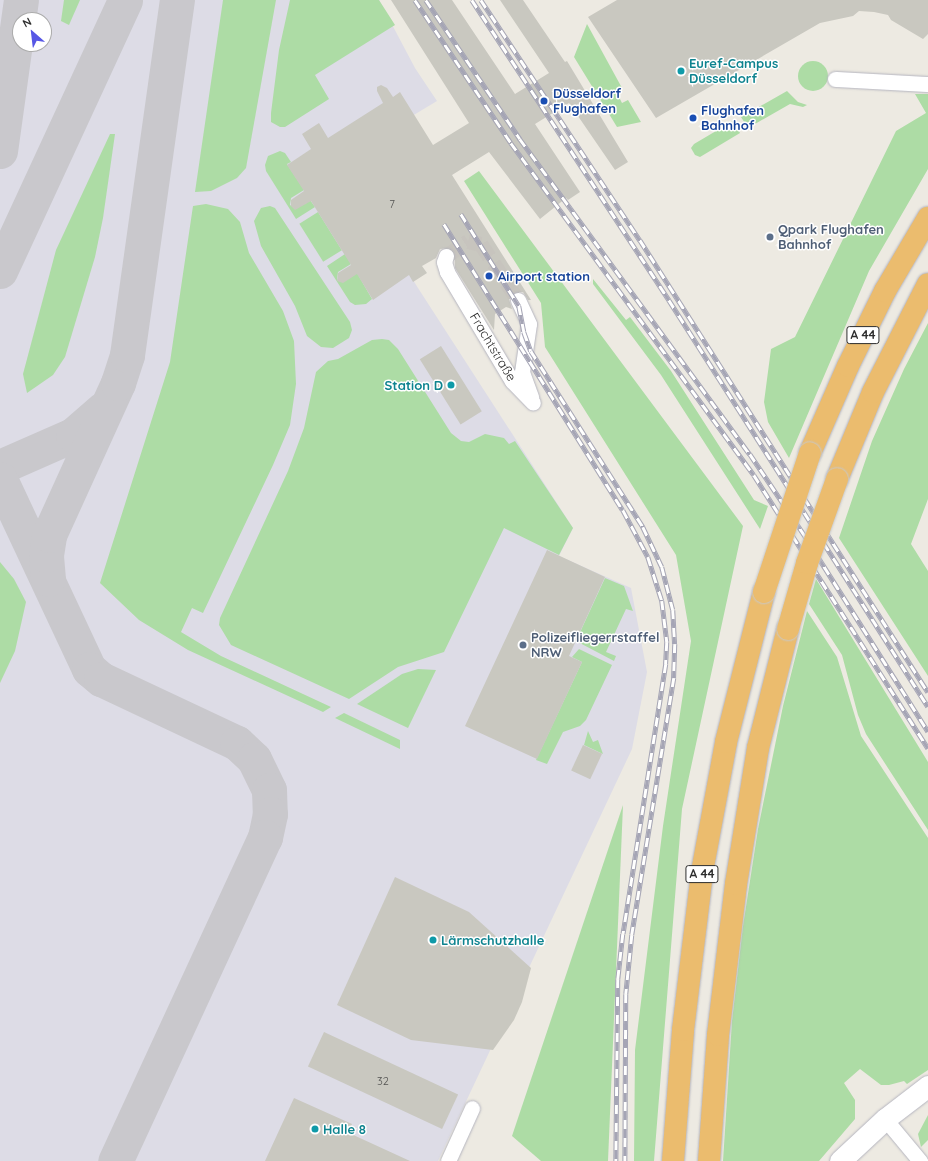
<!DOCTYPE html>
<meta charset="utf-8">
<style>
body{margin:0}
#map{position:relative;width:928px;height:1161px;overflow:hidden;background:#edeae2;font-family:Quicksand,sans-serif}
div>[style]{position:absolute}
.airport>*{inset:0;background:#dddce6}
.green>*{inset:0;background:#addca5;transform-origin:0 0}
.round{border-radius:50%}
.taxiway>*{height:35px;margin:-17.5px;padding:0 17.5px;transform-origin:17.5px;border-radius:17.5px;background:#c9c8cc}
.building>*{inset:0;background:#c9c8c0;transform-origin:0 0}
.street-tunnel>*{height:15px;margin-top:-7.5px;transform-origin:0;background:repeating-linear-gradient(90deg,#c7c4be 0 15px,transparent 0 23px)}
.roads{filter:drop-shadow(0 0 1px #b5b5bf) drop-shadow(0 0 1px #b5b5bf)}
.street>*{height:15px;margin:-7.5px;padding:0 7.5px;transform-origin:7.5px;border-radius:7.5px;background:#fff}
.secondary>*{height:21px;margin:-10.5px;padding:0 10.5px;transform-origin:10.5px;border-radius:10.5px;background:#fff}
.highway>*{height:22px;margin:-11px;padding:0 11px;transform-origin:11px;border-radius:11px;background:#ebbc6e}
.rail>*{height:4.5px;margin-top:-2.25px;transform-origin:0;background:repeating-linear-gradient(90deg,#fff 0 9px,#a5a5b5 0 18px);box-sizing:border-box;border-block:1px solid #a5a5b5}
.bridges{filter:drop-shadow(0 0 1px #c8c8c8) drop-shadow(0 0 1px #c8c8c8)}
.highway-bridge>*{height:22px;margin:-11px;padding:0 11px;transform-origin:11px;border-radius:11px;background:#ebbc6e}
.dots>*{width:11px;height:11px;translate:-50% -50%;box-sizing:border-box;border:2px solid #fff;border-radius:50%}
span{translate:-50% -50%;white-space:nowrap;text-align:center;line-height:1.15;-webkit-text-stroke:3px #fff;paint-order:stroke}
.number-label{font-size:11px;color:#545452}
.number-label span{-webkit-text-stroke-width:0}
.shield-label span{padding:1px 3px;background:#fff;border:1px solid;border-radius:3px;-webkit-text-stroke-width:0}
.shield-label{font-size:12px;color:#2d2d2d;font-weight:700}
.culture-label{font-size:13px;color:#0d838f;font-weight:700}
.left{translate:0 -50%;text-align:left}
.right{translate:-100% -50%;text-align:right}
.transit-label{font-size:13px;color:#164399;font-weight:700}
.service-label{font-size:13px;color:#4e5e75;font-weight:700}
.street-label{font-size:13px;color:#2d2d2d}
.north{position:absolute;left:12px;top:12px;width:40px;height:40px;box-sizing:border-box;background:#fff;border:1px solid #ababab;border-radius:50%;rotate:332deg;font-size:11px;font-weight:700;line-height:16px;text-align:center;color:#2d2d2d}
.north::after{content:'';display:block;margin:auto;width:14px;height:18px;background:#5757e5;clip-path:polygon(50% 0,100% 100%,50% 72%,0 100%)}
</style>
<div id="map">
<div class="airport">
<div style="clip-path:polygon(evenodd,0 0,379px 0,415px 68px,437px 101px,339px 160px,418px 288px,573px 528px,559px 556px,631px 588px,647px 672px,632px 749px,438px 1161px,0 1161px,0 0,20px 20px,44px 20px,44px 44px,20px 44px,20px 20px)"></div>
</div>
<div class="green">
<div style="clip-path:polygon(64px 0,80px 0,69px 25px,61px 21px)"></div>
<div style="clip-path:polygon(223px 0,276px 0,246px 168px,237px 178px,211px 191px,195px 192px)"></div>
<div style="clip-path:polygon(290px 0,379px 0,395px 25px,315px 75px,329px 99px,285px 127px,280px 127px,271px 122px,271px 113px,279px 50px)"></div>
<div style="clip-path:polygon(587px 24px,622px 88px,616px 91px,622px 103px,628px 100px,641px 122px,617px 127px,574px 57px)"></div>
<div class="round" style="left:798px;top:61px;width:30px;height:30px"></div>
<div style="clip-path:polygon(787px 91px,798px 102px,807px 105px,803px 107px,790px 104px,748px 128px,741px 117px)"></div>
<div style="clip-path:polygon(915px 94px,928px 94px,928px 169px,869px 271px,789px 458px,768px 422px,764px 402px,771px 349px,795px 337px,896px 131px,926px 113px)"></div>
<div style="clip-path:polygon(733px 121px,740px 133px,700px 157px,695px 155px,691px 148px,694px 144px)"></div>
<div style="clip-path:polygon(110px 134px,115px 134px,103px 218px,95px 257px,65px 357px,53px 375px,27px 393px,23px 374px,56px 250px)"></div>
<div style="clip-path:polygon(280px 151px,285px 153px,291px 162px,287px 164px,304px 190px,291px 198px,290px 205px,293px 207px,310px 200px,315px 207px,296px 219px,266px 171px,265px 165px,268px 156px)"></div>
<div style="clip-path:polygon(479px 171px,743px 526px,682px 809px,654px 1161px,634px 1161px,635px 1050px,663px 826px,691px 641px,676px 555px,545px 347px,541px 303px,464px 181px)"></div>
<div style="clip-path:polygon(206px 204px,228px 209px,240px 222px,249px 253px,283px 311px,294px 341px,296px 384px,290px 425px,273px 465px,203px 613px,192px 608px,181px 632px,221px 656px,331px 707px,323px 712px,188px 650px,139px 620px,100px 583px,170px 362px,193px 206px)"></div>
<div style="clip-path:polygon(270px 206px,275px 208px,350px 322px,352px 330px,349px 338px,333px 348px,321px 347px,307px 336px,295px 306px,261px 246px,254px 221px,261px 208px)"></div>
<div style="left:318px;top:212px;width:45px;height:22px;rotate:58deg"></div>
<div style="clip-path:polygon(345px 254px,351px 264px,338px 272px,337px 279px,339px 281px,357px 273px,372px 299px,366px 304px,355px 305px,350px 302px,327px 266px)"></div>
<div style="clip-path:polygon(593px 279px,626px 320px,630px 317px,671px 371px,754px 500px,768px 506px,760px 529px,661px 375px,593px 284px)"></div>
<div style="clip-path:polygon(928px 323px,928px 499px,911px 544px,928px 571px,928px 676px,839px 538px,872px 441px,904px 369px)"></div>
<div style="clip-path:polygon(382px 339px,389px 340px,398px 349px,451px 433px,461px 441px,469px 442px,485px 434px,504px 438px,509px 444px,515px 441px,573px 528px,559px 555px,504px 528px,444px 652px,398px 667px,349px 699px,231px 645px,219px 625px,220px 618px,288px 471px,304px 428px,316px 372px,328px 361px,338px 359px,372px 340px)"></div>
<div style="clip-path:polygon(0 562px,14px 579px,26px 602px,15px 651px,0 683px)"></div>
<div style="clip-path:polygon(605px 578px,624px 586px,633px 611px,626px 609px,606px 652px,616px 656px,614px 661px,576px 641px)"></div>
<div style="clip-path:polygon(816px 579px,928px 762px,928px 830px,866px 734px,858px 715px,842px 655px,809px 604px)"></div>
<div style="clip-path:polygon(807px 611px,837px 657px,861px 736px,928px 838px,928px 1070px,907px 1084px,904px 1081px,889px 1085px,881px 1085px,860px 1069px,844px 1083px,855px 1100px,855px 1119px,819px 1161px,723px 1161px,732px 1021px,743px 926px,758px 829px,783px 706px)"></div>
<div style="clip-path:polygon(579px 649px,612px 665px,586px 720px,580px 726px,563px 732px,547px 764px,536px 760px,582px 662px,572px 657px)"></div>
<div style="clip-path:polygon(418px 669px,436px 670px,408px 728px,357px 704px,402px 674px)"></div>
<div style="clip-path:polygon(344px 713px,400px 740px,400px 749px,335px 718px)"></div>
<div style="clip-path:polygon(588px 731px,593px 742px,598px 740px,603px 754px,584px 745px)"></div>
<div style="clip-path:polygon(623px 805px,608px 1161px,541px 1161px,512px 1136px)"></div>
<div style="clip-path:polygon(928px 1115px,928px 1140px,921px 1147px,918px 1134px)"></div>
</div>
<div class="taxiway">
<div style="left:0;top:151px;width:152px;rotate:-82.1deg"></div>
<div style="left:0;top:271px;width:298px;rotate:-65.2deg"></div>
<div style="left:0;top:467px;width:80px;rotate:-23.7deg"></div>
<div style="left:73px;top:435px;width:40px;rotate:-41deg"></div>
<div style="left:0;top:479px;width:210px;rotate:64.9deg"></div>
<div style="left:89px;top:669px;width:16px;rotate:40deg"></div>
<div style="left:101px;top:679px;width:150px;rotate:25.2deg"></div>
<div style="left:237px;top:743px;width:23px;rotate:43deg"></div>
<div style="left:254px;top:759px;width:34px;rotate:64deg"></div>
<div style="left:269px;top:790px;width:24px;rotate:88deg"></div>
<div style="left:270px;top:814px;width:24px;rotate:102deg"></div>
<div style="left:265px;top:837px;width:357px;rotate:114.8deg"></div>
<div style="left:48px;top:579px;width:24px;rotate:-95deg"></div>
<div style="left:46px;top:555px;width:20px;rotate:-81deg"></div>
<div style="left:49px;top:535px;width:167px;rotate:-65.6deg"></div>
<div style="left:118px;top:383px;width:29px;rotate:-72deg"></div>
<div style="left:127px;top:355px;width:359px;rotate:-82deg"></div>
</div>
<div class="building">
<div style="clip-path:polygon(391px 0,452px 0,515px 94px,549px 73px,500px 0,523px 0,565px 62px,567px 61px,628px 162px,615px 170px,569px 103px,535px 124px,580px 192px,568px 200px,566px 198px,540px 219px,489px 152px,452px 175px,531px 300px,528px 300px,523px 292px,514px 292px,509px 299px,512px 309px,506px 307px,495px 314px,494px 330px,455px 268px,455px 254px,449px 248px,440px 249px,436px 258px,422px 266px,427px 273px,413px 282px,409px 275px,373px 300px,357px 274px,343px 283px,337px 281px,338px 273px,351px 265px,311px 201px,295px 210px,291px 206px,291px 200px,304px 191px,287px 165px,311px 149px,302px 134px,319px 123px,328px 138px,383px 103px,377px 91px,377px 87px,381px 85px,387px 88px,393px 97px,400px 92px,433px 145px,469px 123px)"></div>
<div style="clip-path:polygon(617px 0,928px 0,928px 34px,923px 39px,891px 20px,888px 15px,874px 12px,859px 11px,853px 16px,820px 23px,656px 118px,588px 17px)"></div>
<div style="left:441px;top:346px;width:77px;height:25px;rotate:58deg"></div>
<div style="clip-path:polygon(547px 550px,605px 577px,569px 656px,582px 662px,537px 759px,465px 726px)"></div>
<div style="left:583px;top:745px;width:21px;height:28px;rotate:25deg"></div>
<div style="clip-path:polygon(395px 877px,469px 912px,531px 968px,522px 1002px,514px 1020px,493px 1050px,411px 1040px,337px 1005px)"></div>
<div style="left:324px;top:1032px;width:148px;height:38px;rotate:25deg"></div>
<div style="clip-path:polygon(294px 1098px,352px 1124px,349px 1133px,410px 1161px,265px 1161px)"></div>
</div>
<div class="street-tunnel">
<div style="left:446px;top:256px;width:27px;rotate:-34deg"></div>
<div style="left:468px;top:241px;width:13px;rotate:13deg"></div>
<div style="left:481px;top:244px;width:67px;rotate:56.5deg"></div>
</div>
<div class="roads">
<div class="street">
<div style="left:835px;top:79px;width:93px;rotate:3.1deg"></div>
<div style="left:446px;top:256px;width:6px;rotate:108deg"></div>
<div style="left:444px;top:262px;width:10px;rotate:73deg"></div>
<div style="left:447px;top:272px;width:127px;rotate:59.2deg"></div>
<div style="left:512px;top:381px;width:30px;rotate:46deg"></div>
<div style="left:518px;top:300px;width:26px;rotate:65deg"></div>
<div style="left:529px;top:324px;width:49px;rotate:98.3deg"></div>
<div style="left:522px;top:372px;width:27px;rotate:70deg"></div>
<div style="left:885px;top:1119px;width:55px;rotate:50.2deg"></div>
<div style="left:448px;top:1161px;width:58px;rotate:-65.6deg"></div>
</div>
<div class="secondary">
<div style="left:840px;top:1161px;width:62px;rotate:-43deg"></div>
<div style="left:885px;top:1119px;width:54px;rotate:-37.5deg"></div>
</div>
<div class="highway">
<div style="left:810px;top:453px;width:95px;rotate:-66.4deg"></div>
<div style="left:848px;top:366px;width:84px;rotate:-63.7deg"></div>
<div style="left:885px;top:291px;width:85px;rotate:-59.5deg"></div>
<div style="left:837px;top:479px;width:94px;rotate:-67.5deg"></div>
<div style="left:873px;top:392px;width:121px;rotate:-63deg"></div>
<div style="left:673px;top:1161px;width:131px;rotate:-85.6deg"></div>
<div style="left:683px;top:1030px;width:159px;rotate:-83.1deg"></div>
<div style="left:702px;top:872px;width:132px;rotate:-79.5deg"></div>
<div style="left:726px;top:742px;width:155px;rotate:-75.8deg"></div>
<div style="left:709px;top:1161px;width:126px;rotate:-85.9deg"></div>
<div style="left:718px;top:1035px;width:152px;rotate:-83.2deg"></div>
<div style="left:736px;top:884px;width:138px;rotate:-80.8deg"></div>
<div style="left:758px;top:748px;width:123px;rotate:-75.9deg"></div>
</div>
</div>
<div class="rail">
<div style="left:415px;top:0;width:172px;rotate:56.1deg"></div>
<div style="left:511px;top:143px;width:411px;rotate:53.8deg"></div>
<div style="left:754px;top:475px;width:324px;rotate:57.5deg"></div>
<div style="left:426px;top:0;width:168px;rotate:55.9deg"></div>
<div style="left:520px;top:139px;width:390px;rotate:53.9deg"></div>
<div style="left:750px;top:454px;width:99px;rotate:56.1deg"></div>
<div style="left:805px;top:536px;width:231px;rotate:57.8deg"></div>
<div style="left:472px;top:0;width:359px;rotate:56.7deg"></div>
<div style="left:669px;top:300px;width:482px;rotate:57.5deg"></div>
<div style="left:481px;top:0;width:288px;rotate:56.5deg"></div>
<div style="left:640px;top:240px;width:536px;rotate:57.5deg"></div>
<div style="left:461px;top:214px;width:109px;rotate:57.8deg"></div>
<div style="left:519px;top:306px;width:26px;rotate:79deg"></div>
<div style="left:524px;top:332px;width:20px;rotate:70deg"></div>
<div style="left:531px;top:351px;width:209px;rotate:57.5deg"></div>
<div style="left:643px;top:527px;width:44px;rotate:64.6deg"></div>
<div style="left:662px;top:567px;width:44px;rotate:75.7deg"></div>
<div style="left:673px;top:610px;width:34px;rotate:87deg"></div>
<div style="left:675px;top:644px;width:34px;rotate:92deg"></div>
<div style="left:674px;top:678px;width:260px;rotate:99.3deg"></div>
<div style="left:632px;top:935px;width:59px;rotate:95.8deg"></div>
<div style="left:626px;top:994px;width:167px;rotate:90.3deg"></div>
<div style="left:444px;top:224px;width:337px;rotate:58deg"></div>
<div style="left:623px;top:510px;width:53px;rotate:62deg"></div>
<div style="left:648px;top:557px;width:46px;rotate:72.3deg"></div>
<div style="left:662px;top:601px;width:41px;rotate:83deg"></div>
<div style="left:667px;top:642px;width:22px;rotate:93deg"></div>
<div style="left:666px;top:664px;width:273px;rotate:99deg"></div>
<div style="left:623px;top:934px;width:45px;rotate:96.3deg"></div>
<div style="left:618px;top:979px;width:182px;rotate:90.6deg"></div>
</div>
<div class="bridges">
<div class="highway-bridge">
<div style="left:764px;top:592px;width:146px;rotate:-71.7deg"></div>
<div style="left:788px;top:629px;width:69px;rotate:-73.9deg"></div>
<div style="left:807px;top:563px;width:89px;rotate:-70.3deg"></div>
</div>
</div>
<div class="dots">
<div style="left:681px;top:71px;background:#0f9aa8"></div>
<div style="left:544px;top:101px;background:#1a4fb4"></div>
<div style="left:693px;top:118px;background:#1a4fb4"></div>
<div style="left:770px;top:237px;background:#5c6f8a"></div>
<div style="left:489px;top:276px;background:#1a4fb4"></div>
<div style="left:451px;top:385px;background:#0f9aa8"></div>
<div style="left:523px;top:645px;background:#5c6f8a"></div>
<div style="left:433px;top:940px;background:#0f9aa8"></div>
<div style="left:315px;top:1129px;background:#0f9aa8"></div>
</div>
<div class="number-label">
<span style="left:392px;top:204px">7</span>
<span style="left:383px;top:1081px">32</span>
</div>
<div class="shield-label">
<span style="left:863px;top:335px">A 44</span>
<span style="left:702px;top:874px">A 44</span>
</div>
<div class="culture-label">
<span class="left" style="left:689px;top:71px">Euref-Campus<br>Düsseldorf</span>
<span class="right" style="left:443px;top:385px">Station D</span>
<span class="left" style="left:441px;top:940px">Lärmschutzhalle</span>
<span class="left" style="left:323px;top:1129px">Halle 8</span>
</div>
<div class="transit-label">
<span class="left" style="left:553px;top:101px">Düsseldorf<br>Flughafen</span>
<span class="left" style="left:701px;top:118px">Flughafen<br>Bahnhof</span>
<span class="left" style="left:498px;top:276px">Airport station</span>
</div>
<div class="service-label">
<span class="left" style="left:778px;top:237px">Qpark Flughafen<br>Bahnhof</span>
<span class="left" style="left:531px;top:645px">Polizeifliegerrstaffel<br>NRW</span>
</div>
<div class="street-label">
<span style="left:493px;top:347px;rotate:59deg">Frachtstraße</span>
</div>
<div class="north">N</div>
</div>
